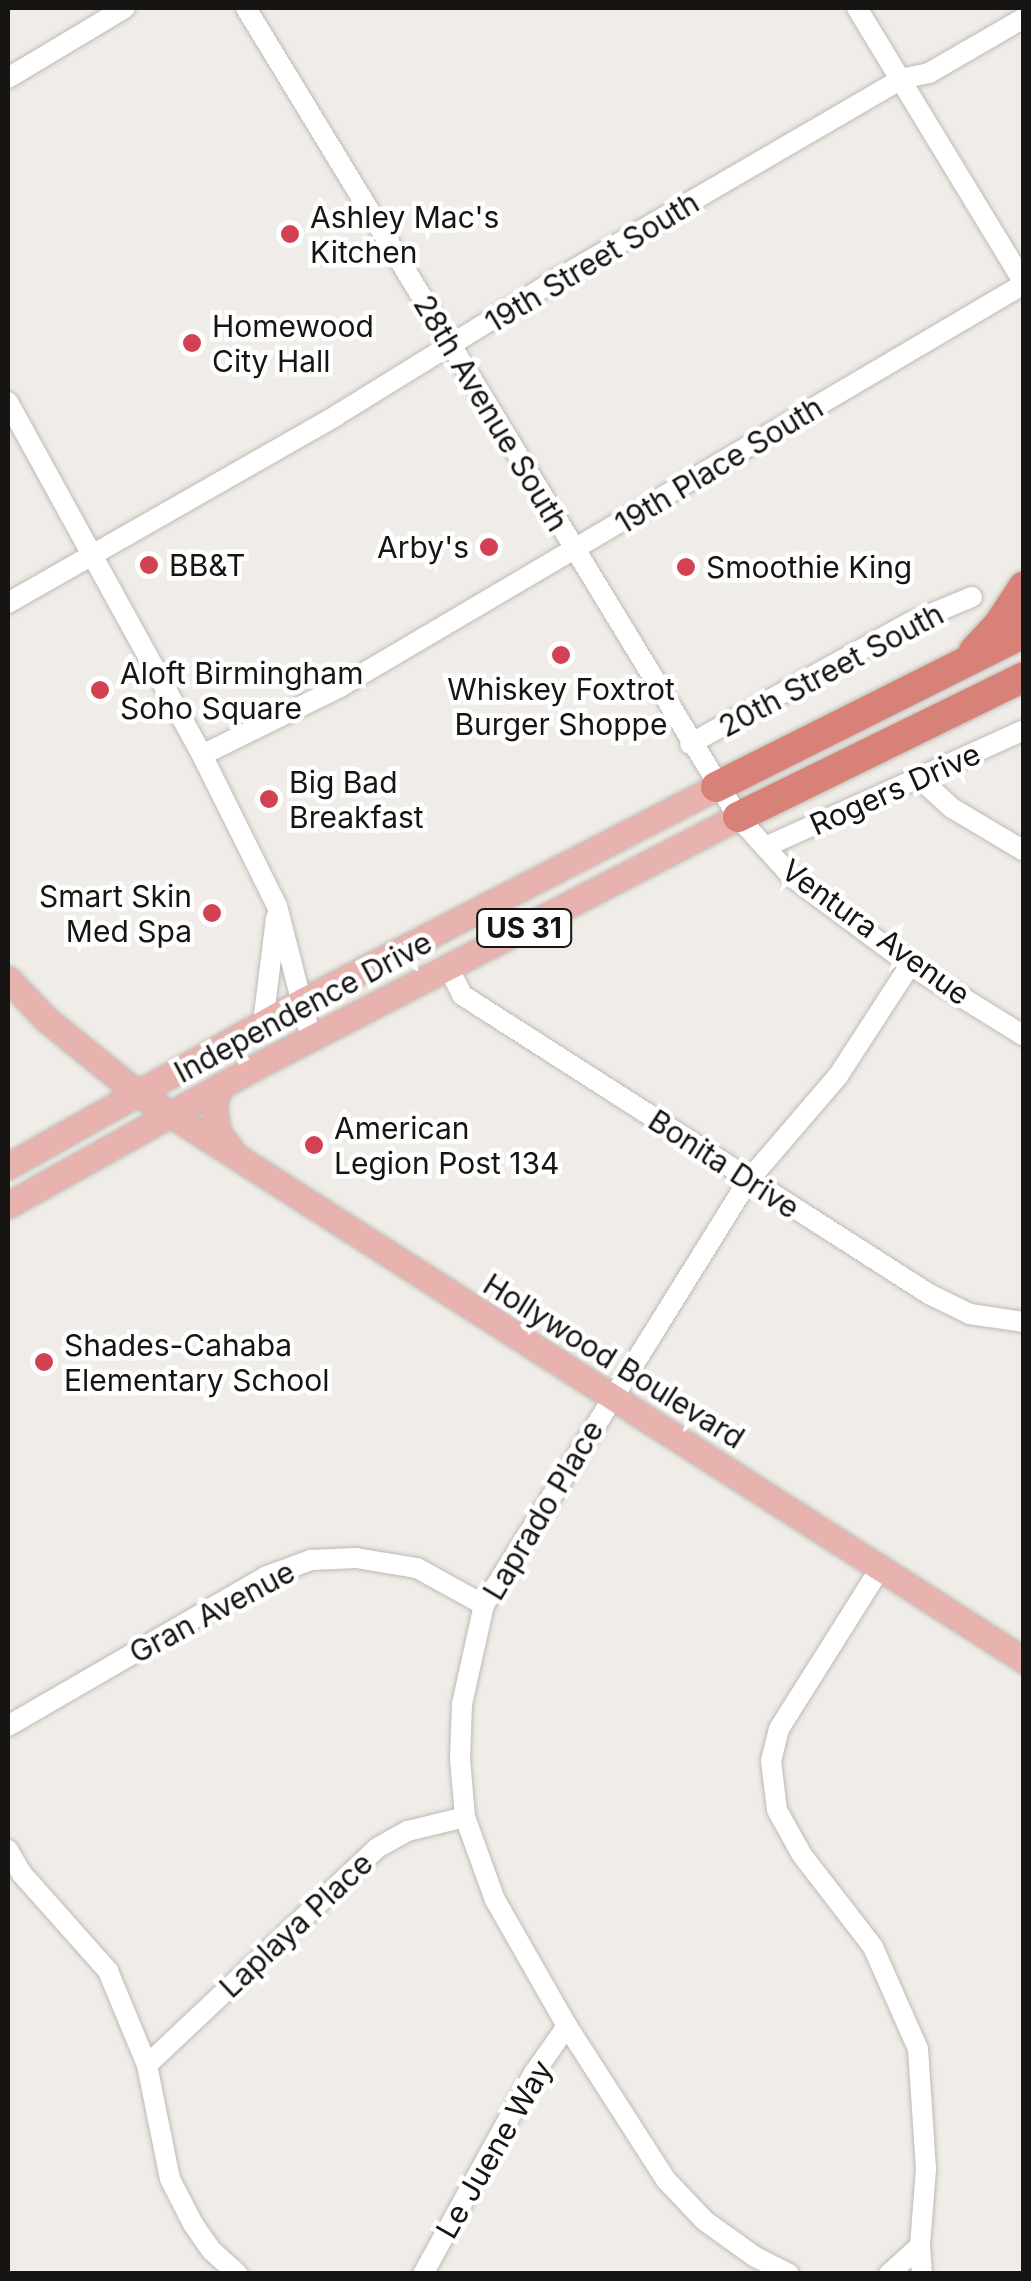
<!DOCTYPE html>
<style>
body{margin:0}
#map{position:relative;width:1031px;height:2281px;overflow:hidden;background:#f0ece7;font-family:Inter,sans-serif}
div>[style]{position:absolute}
.roads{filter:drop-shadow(0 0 2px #bebab5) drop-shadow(0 0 2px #bebab5)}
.minor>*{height:20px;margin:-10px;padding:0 10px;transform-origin:10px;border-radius:10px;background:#fff}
.major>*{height:25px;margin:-12.5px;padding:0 12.5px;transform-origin:12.5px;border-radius:12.5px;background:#e8b3af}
.highway>*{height:30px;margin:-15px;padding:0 15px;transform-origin:15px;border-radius:15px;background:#d88179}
.dots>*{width:28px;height:28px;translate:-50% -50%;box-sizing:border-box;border:5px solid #fff;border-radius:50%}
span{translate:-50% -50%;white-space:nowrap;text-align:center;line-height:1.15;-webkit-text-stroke:9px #fff;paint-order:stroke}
.shield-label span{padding:2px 8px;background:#fff;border:2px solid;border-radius:8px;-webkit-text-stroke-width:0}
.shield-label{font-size:28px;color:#161513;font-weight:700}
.poi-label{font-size:30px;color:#161513}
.left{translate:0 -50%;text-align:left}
.right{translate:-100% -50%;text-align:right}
.street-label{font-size:30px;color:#161513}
.frame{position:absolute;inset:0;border:10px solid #161513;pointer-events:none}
</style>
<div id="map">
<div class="roads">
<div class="minor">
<div style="left:246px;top:8px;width:947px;rotate:58.69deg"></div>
<div style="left:738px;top:817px;width:81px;rotate:48deg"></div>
<div style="left:792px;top:877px;width:147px;rotate:36.7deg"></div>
<div style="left:910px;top:965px;width:134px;rotate:31.9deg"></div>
<div style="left:857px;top:8px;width:322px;rotate:58.7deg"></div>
<div style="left:8px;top:78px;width:136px;rotate:-30.9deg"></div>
<div style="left:8px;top:402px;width:403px;rotate:61.2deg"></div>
<div style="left:202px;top:755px;width:169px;rotate:63.6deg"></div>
<div style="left:277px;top:906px;width:136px;rotate:75.6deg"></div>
<div style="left:8px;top:603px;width:379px;rotate:-29.7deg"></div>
<div style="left:337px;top:415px;width:257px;rotate:-31.7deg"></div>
<div style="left:556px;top:280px;width:399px;rotate:-30.2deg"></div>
<div style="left:901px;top:79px;width:29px;rotate:-12deg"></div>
<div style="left:929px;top:73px;width:110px;rotate:-30.1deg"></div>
<div style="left:690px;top:744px;width:250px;rotate:-28.9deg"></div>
<div style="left:909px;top:623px;width:68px;rotate:-22.4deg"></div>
<div style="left:202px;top:755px;width:154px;rotate:-26.2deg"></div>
<div style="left:340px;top:687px;width:794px;rotate:-30.51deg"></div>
<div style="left:919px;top:778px;width:45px;rotate:42.3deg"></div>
<div style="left:952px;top:808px;width:84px;rotate:30.8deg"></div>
<div style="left:765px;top:847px;width:284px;rotate:-24.3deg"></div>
<div style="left:448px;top:967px;width:31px;rotate:63deg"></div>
<div style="left:462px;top:995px;width:555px;rotate:32.63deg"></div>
<div style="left:929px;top:1294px;width:46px;rotate:26deg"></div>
<div style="left:970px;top:1314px;width:55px;rotate:8.4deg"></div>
<div style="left:263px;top:1023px;width:106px;rotate:-82.9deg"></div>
<div style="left:879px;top:1570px;width:188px;rotate:122.2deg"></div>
<div style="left:779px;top:1729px;width:33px;rotate:104deg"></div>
<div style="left:771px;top:1761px;width:49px;rotate:83deg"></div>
<div style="left:777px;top:1810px;width:51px;rotate:60.9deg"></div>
<div style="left:802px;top:1855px;width:116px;rotate:52.3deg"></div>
<div style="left:873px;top:1947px;width:111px;rotate:66.2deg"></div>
<div style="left:918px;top:2049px;width:120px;rotate:86.2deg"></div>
<div style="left:926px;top:2169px;width:77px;rotate:94.5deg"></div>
<div style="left:920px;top:2246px;width:42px;rotate:137.9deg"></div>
<div style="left:8px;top:1726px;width:297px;rotate:-30.1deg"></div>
<div style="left:265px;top:1577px;width:49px;rotate:-20.3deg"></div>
<div style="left:311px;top:1560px;width:45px;rotate:-2.5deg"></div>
<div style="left:356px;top:1558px;width:62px;rotate:9.3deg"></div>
<div style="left:417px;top:1568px;width:77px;rotate:28.9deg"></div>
<div style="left:8px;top:1850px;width:28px;rotate:60deg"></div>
<div style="left:22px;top:1874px;width:130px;rotate:48.4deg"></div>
<div style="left:108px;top:1971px;width:102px;rotate:67.5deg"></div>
<div style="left:147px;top:2065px;width:116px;rotate:78.6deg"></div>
<div style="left:170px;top:2179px;width:51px;rotate:62.9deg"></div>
<div style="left:193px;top:2224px;width:32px;rotate:55deg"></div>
<div style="left:211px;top:2250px;width:36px;rotate:42deg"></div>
<div style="left:147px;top:2065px;width:316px;rotate:-43.3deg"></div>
<div style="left:377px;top:1848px;width:35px;rotate:-29deg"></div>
<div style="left:408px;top:1831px;width:59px;rotate:-13.8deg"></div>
<div style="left:920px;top:2246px;width:28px;rotate:86deg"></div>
<div style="left:423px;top:2274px;width:230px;rotate:-61.1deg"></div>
<div style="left:534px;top:2073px;width:57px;rotate:-54.9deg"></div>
<div style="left:789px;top:2274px;width:39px;rotate:-153deg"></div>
<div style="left:754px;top:2256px;width:60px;rotate:-144.5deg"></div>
<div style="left:705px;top:2221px;width:57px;rotate:-133.6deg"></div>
<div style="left:666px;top:2180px;width:183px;rotate:-122.7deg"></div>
<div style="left:567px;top:2026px;width:145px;rotate:-119.7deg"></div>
<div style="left:495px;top:1900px;width:88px;rotate:-109.9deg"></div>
<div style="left:465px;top:1817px;width:58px;rotate:-94.9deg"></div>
<div style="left:460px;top:1759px;width:55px;rotate:-87.9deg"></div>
<div style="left:462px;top:1704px;width:101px;rotate:-77.5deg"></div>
<div style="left:484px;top:1605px;width:499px;rotate:-58.1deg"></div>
<div style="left:748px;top:1181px;width:138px;rotate:-49.4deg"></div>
<div style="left:838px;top:1076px;width:132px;rotate:-57deg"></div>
</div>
<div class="major">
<div style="left:8px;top:979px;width:55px;rotate:46.5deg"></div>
<div style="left:46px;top:1019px;width:117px;rotate:39.1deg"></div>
<div style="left:137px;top:1093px;width:1053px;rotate:32.59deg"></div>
<div style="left:220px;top:1086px;width:20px;rotate:108deg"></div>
<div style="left:214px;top:1105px;width:27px;rotate:82deg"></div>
<div style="left:218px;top:1132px;width:24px;rotate:54deg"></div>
<div style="left:8px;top:1166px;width:339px;rotate:-29.3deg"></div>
<div style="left:304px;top:1000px;width:464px;rotate:-27.3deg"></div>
<div style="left:8px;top:1205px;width:283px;rotate:-29.2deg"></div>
<div style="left:255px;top:1067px;width:544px;rotate:-27.37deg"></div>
</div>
<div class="highway">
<div style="left:974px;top:651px;width:37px;rotate:-47deg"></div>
<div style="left:999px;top:624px;width:45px;rotate:-56.7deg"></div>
<div style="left:716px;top:787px;width:344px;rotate:-26.6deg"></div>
<div style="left:738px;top:817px;width:318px;rotate:-26.1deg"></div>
</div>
</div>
<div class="dots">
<div style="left:290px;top:234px;background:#d34253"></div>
<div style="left:192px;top:343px;background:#d34253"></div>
<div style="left:489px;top:547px;background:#d34253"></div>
<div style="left:149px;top:565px;background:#d34253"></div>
<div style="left:686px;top:567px;background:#d34253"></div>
<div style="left:561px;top:655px;background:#d34253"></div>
<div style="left:100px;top:690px;background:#d34253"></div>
<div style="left:269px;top:799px;background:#d34253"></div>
<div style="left:212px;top:913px;background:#d34253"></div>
<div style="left:314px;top:1145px;background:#d34253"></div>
<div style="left:44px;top:1362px;background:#d34253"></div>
</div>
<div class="shield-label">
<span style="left:524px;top:928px">US 31</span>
</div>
<div class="poi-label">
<span class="left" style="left:310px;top:234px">Ashley Mac's<br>Kitchen</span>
<span class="left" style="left:212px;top:343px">Homewood<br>City Hall</span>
<span class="right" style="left:469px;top:547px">Arby's</span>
<span class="left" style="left:169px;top:565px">BB&amp;T</span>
<span class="left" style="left:706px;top:567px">Smoothie King</span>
<span class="left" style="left:120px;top:690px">Aloft Birmingham<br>Soho Square</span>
<span style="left:561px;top:706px">Whiskey Foxtrot<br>Burger Shoppe</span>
<span class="left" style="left:289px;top:799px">Big Bad<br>Breakfast</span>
<span class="right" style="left:192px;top:913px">Smart Skin<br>Med Spa</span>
<span class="left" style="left:334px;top:1145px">American<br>Legion Post 134</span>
<span class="left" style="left:64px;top:1362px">Shades-Cahaba<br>Elementary School</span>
</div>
<div class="street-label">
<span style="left:592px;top:262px;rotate:-31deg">19th Street South</span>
<span style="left:491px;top:413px;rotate:59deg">28th Avenue South</span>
<span style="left:719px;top:465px;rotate:-31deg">19th Place South</span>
<span style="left:831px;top:670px;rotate:-28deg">20th Street South</span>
<span style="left:895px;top:789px;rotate:-24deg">Rogers Drive</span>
<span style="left:876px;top:932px;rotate:36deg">Ventura Avenue</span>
<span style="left:303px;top:1007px;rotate:-28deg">Independence Drive</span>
<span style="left:724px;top:1164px;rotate:33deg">Bonita Drive</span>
<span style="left:614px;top:1361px;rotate:32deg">Hollywood Boulevard</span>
<span style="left:543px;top:1510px;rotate:-59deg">Laprado Place</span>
<span style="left:212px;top:1612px;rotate:-28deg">Gran Avenue</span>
<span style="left:296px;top:1925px;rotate:-43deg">Laplaya Place</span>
<span style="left:494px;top:2149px;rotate:-60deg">Le Juene Way</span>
</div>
<div class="frame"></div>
</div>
